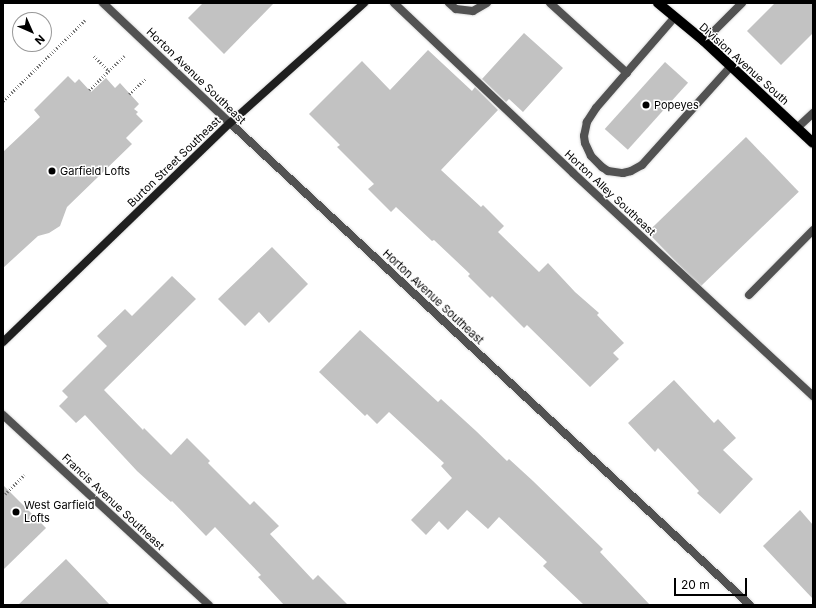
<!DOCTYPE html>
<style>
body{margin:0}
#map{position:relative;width:816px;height:608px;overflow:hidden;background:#fff;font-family:Inter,sans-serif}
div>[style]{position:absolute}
.building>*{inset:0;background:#c2c2c2;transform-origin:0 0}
.path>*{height:2.5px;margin-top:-1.25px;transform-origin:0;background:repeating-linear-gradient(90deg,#747474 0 1px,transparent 0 3px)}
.roads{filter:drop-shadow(0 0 1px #dbdbdb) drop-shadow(0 0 1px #dbdbdb)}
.service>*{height:8px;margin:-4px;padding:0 4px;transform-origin:4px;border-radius:4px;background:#525252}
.minor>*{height:8px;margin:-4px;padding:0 4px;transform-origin:4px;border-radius:4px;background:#525252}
.secondary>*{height:8px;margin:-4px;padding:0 4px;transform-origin:4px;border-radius:4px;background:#1f1f1f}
.primary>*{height:10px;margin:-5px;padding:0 5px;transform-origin:5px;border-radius:5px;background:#000}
.dots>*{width:11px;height:11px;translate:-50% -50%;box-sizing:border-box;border:2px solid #fff;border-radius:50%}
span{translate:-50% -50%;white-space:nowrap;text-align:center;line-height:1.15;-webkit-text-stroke:3px #fff;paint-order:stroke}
.street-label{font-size:11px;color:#000}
.poi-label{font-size:11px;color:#000}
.left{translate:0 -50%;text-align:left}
.frame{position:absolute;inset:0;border:4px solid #000;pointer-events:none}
.north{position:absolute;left:12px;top:12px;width:40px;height:40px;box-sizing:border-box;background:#fff;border:1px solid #999;border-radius:50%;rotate:135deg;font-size:11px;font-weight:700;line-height:16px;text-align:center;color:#000}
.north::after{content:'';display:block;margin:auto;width:14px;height:18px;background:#000;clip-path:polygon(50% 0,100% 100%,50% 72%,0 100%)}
.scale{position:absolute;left:674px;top:578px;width:73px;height:18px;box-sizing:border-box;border:2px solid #000;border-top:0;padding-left:5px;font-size:12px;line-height:14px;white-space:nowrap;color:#000;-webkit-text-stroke:3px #fff;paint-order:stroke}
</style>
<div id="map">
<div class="building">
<div style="clip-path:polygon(203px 3px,274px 3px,224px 54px,188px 18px)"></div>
<div style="clip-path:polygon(775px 3px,813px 3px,813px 33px,781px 65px,747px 31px)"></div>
<div style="clip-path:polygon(524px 33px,563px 68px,523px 112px,509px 99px,506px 102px,482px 79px)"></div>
<div style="clip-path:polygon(428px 50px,472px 91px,475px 87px,498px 110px,441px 170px,481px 207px,483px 205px,504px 226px,498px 232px,539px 272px,548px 263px,575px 292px,599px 313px,597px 315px,624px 343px,613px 353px,619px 359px,590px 387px,527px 325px,524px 328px,492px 296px,490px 298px,468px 276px,470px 274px,434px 240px,432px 241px,396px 207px,391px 212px,368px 189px,374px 184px,337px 147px,340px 145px,309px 114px,362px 61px,390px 90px)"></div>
<div style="left:665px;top:62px;width:31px;height:90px;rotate:42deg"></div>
<div style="clip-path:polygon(68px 76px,75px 83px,79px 79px,91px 92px,106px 78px,115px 88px,120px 83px,139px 104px,134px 109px,138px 112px,136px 114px,143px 121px,126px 138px,132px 144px,67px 207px,60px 226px,49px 233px,38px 236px,3px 268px,3px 152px,40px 117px,34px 110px)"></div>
<div style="left:746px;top:137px;width:76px;height:137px;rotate:46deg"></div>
<div style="clip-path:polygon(272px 247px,308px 284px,269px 323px,259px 312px,245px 326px,218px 299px)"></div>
<div style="clip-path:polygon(172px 276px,196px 299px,104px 390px,143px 430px,144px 428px,171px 455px,187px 438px,210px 461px,208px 463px,250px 505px,254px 501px,279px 526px,270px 534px,313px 580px,318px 575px,348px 605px,284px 605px,258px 577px,261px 575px,215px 527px,206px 536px,172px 501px,171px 502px,137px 471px,85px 415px,76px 423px,59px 406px,68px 397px,62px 391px,107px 346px,97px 336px,125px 309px,132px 316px)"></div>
<div style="clip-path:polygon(360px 330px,438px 402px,441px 399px,476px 431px,507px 461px,509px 459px,533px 481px,603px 549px,600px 552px,650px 605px,584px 605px,543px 566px,547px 562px,499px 517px,488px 529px,467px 510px,448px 530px,439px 521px,426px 535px,411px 520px,452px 478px,441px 466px,444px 463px,389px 412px,377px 424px,367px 414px,365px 416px,319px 372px)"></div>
<div style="clip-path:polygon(674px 380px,714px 423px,718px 419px,736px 438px,723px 450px,753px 479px,720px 514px,697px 493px,699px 491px,658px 448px,655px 452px,628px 423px)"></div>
<div style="clip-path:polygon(3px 485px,46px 528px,3px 570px)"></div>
<div style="clip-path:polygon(800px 510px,813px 525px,813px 599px,763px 546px)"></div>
<div style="clip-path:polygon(66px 559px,110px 605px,18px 605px,41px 583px)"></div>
</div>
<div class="path">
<div style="left:94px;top:56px;width:21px;rotate:45deg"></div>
<div style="left:89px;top:90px;width:49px;rotate:-44.2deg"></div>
<div style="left:129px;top:94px;width:23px;rotate:-43deg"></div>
<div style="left:3px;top:101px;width:115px;rotate:-44.6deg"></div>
<div style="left:5px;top:494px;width:27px;rotate:-45deg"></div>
</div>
<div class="roads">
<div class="service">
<div style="left:394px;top:3px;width:247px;rotate:43.5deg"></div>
<div style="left:573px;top:173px;width:328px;rotate:42.9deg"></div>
<div style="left:449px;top:3px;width:9px;rotate:41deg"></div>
<div style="left:456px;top:9px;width:17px;rotate:7deg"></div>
<div style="left:473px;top:11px;width:16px;rotate:-30deg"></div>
<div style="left:550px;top:3px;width:104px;rotate:42.3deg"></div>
<div style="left:674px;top:18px;width:119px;rotate:130.9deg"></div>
<div style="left:596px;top:108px;width:17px;rotate:123deg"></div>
<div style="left:587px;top:122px;width:14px;rotate:102deg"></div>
<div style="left:584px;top:136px;width:7px;rotate:82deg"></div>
<div style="left:585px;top:143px;width:14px;rotate:65deg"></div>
<div style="left:591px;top:156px;width:16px;rotate:45deg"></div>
<div style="left:602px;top:167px;width:7px;rotate:34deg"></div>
<div style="left:608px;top:171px;width:15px;rotate:8deg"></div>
<div style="left:623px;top:173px;width:8px;rotate:-14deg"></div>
<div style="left:631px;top:171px;width:13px;rotate:-29deg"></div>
<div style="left:642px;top:165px;width:133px;rotate:-48deg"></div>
<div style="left:797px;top:128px;width:22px;rotate:-43deg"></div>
<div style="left:749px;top:295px;width:91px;rotate:-45.4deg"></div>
</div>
<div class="minor">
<div style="left:103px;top:3px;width:175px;rotate:43.4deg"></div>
<div style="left:230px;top:123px;width:709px;rotate:42.83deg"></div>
<div style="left:704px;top:41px;width:54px;rotate:-45deg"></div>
<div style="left:3px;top:415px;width:280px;rotate:42.7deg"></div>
</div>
<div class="secondary">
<div style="left:3px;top:342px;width:315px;rotate:-44deg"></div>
<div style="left:230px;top:123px;width:180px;rotate:-41.8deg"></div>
</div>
<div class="primary">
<div style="left:658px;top:3px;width:60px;rotate:39.6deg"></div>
<div style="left:704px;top:41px;width:149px;rotate:43.1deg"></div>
</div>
</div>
<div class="dots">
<div style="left:646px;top:105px;background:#000"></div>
<div style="left:52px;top:171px;background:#000"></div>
<div style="left:16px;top:512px;background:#000"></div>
</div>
<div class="street-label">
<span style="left:744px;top:64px;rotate:42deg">Division Avenue South</span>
<span style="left:196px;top:76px;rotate:44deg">Horton Avenue Southeast</span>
<span style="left:174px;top:162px;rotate:-44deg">Burton Street Southeast</span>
<span style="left:610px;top:193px;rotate:43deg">Horton Alley Southeast</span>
<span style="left:433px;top:297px;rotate:43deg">Horton Avenue Southeast</span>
<span style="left:113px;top:502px;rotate:43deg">Francis Avenue Southeast</span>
</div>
<div class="poi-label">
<span class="left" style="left:654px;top:105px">Popeyes</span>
<span class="left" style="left:60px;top:171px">Garfield Lofts</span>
<span class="left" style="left:24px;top:512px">West Garfield<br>Lofts</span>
</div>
<div class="frame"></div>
<div class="north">N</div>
<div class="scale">20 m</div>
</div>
